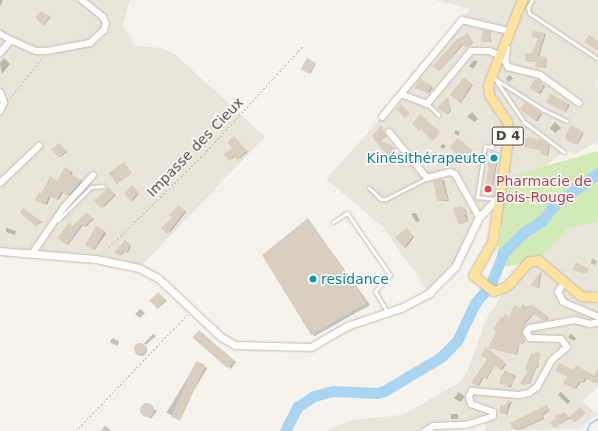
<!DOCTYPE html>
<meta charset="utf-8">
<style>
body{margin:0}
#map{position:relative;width:598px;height:431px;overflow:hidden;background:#f6f3ec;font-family:"DejaVu Sans",sans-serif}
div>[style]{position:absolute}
.residential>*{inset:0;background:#eae5da}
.green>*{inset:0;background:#d2eab5}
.shadow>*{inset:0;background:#0003;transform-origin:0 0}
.round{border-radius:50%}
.stream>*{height:2px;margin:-1px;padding:0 1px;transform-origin:1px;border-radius:1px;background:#a9d4f2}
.river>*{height:11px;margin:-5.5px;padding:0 5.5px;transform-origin:5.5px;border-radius:5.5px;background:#a9d4f2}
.building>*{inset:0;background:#d8cfc1;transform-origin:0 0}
.path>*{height:1px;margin-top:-0.5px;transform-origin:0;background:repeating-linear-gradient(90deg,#c4b79f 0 2px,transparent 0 4px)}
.roads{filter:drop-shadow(0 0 1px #c2bbae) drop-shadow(0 0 1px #c2bbae)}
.service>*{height:3px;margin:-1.5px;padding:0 1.5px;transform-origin:1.5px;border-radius:1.5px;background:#fff}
.minor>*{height:6px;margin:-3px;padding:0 3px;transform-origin:3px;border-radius:3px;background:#fff}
.tertiary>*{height:7px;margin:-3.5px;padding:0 3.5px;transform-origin:3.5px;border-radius:3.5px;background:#fff}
.primary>*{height:9px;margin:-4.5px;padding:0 4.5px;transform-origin:4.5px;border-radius:4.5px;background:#ffe39c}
.dots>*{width:11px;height:11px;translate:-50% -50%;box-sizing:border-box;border:2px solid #fff;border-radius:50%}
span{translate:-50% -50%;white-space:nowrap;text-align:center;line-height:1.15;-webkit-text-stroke:3px #fff;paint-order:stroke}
.shield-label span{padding:1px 3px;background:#fff;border:1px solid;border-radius:3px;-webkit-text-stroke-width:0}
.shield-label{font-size:13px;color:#4b4439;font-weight:700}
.street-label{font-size:14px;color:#4b4439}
.culture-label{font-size:14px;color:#0d838f}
.right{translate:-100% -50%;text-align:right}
.left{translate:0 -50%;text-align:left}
.health-label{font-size:14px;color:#be3a42}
</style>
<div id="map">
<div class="residential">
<div style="clip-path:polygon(0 0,130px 0,123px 26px,136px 46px,161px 48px,175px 54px,265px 137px,139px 268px,117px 263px,0 251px)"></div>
<div style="clip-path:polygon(435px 0,598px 0,598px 79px,595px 84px,598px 86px,598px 141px,574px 155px,568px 150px,551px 161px,527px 187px,504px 193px,481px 214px,465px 249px,429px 293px,384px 228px,326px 179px,372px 128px,470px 9px)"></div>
<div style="clip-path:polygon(598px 222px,598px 386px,582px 402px,598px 414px,579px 429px,486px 431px,483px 421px,433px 426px,425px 431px,326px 431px,352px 420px,402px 415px,459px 383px,467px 372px,485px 322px,508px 285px,538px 260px,570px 227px)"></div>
</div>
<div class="green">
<div style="clip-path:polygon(598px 151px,598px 222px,570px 227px,538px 260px,495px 269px,501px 229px,501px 203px,511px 176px)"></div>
</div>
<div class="shadow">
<div style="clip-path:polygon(0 0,3px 0,0 7px)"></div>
<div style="clip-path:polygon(41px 12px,51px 17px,44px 25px,43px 24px)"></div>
<div style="clip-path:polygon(491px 32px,491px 42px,482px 42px)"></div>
<div style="clip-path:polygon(533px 32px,546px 34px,539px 57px,547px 59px,546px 68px,537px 67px,537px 62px,526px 61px,532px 54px,539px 38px,533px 37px)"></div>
<div style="clip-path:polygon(469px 35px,473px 43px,467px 47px,464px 44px,440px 71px)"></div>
<div style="clip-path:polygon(4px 58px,10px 64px,2px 74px,0 63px)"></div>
<div style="left:307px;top:60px;width:10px;height:10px;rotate:29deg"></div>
<div style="clip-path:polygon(474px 60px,478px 62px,473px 69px,469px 66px)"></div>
<div style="clip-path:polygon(510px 75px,513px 79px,508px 82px,506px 78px)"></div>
<div style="clip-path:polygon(464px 78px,473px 85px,461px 103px,451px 94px)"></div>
<div style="clip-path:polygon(421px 79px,433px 88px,429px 93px,416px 87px)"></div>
<div style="left:535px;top:80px;width:12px;height:9px;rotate:31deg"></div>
<div style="clip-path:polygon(551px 95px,570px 105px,566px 112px,548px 101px)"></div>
<div style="clip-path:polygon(448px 98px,451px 111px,448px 114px,439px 107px)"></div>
<div style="left:526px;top:103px;width:20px;height:8px;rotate:37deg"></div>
<div style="clip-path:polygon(472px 112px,478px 119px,475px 122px,467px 117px)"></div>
<div style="clip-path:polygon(555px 122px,561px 128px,555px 133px,550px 128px)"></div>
<div style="clip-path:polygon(381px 127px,387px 136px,379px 142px,394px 148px,395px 151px,391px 156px,382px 149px,373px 136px)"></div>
<div style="clip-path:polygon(571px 127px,584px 133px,578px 144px,570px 142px)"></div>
<div style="clip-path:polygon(456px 130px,460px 132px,458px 136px,454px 133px)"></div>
<div style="clip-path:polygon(235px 138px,248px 152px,239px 159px,236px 156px,231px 160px)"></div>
<div style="clip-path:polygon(460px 141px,474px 153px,466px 161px,464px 160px)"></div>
<div style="clip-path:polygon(543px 141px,550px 146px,548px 156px,542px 154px)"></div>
<div style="clip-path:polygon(444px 144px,446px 147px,442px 149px,440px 146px)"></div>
<div style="clip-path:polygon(60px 145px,67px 152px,61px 157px,59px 156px)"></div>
<div style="clip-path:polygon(492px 152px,499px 153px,492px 193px,486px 194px,489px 160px)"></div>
<div style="clip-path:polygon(65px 169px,73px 172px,71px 176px,83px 182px,70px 196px,63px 192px,59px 200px,51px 196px,47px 205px,36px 199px,58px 182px)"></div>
<div style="clip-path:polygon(444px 180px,449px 201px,440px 201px,434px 182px)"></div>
<div style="clip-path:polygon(133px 186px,139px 194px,133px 201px,125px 194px)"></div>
<div style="clip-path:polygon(109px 189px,116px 195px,104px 207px,96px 201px)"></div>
<div style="clip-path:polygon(180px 207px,186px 212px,169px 234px,173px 218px)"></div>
<div style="clip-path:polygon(462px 207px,466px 210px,468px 221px,460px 224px)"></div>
<div style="clip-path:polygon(24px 210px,42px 222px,36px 226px)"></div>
<div style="clip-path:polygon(416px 213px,420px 221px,416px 222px,411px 214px)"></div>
<div style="clip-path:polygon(88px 214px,94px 219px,86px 227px,83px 225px,68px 245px,58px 238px)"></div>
<div style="clip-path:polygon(308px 219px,370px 305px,315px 336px,311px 334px)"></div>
<div style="left:97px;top:227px;width:11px;height:21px;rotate:34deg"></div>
<div style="clip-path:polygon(6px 228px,16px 231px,15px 235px,6px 232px)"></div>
<div style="clip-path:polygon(408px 230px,414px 237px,406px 248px,397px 238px)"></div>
<div style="clip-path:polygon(125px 242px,131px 246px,128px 253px,124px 251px,122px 255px,116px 252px)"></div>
<div style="clip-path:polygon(592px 259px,597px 261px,595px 265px,591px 263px)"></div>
<div style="clip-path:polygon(542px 272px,539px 288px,533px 285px)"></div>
<div style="clip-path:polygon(159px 294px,167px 301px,157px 309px,156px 308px)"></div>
<div style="clip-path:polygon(531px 305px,549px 318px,546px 321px,534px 314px,525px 324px,522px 333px,525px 341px,523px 344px,520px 342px,517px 355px,490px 348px,504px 319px)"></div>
<div style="clip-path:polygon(140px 309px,145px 313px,140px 318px,135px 314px)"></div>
<div style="clip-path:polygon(202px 333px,236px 362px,231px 369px,229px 367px)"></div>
<div style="clip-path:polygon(153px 334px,156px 336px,146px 345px,144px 343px)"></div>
<div style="clip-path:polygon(571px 334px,576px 338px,574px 341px,568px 337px)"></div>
<div style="left:112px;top:338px;width:8px;height:5px;rotate:23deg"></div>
<div class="round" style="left:135px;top:344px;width:12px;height:12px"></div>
<div style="clip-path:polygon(486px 348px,506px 365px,502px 370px,495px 365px,487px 379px,484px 377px,479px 386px,473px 383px,488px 358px)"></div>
<div style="clip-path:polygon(540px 354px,538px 368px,536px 368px,530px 384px,522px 383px)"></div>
<div style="left:197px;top:362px;width:12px;height:59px;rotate:31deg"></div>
<div style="left:505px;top:371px;width:12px;height:13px;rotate:24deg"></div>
<div style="clip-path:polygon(573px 372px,594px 376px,598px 375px,598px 383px,587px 378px,584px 383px,581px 382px,576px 389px,564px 383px)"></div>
<div style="clip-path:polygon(459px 392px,465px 397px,460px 402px,454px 398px)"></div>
<div style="left:561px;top:392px;width:13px;height:4px;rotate:45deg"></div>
<div style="clip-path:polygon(512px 401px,507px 415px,501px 413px,504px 407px)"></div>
<div style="clip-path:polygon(145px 403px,157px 411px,151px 419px,140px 410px)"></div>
<div style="clip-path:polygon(547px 406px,550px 411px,543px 415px,544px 419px,520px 430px,513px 428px)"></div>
<div style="clip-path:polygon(580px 408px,585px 413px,575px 422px,571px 418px,555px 427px,566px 414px,569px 418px)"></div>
<div style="left:451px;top:414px;width:7px;height:5px"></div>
<div style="clip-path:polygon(105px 426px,107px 427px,111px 431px,101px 431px)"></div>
</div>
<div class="stream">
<div style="left:587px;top:431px;width:8px;rotate:-67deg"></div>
<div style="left:590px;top:424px;width:9px;rotate:-32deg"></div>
</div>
<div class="river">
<div style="left:285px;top:431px;width:27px;rotate:-63deg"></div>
<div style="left:297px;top:407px;width:20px;rotate:-33deg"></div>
<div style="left:314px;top:396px;width:20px;rotate:-15deg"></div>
<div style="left:333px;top:391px;width:44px;rotate:2.6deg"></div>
<div style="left:377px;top:393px;width:7px;rotate:-16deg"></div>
<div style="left:384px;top:391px;width:66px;rotate:-30.8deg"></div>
<div style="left:441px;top:357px;width:23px;rotate:-45deg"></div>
<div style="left:457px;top:341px;width:42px;rotate:-64.7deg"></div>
<div style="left:475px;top:303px;width:23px;rotate:-49deg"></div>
<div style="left:490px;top:286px;width:35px;rotate:-68deg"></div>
<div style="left:503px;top:253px;width:30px;rotate:-45deg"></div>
<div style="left:524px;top:232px;width:22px;rotate:-32deg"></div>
<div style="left:543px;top:220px;width:17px;rotate:-54deg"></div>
<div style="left:553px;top:206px;width:56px;rotate:-36.3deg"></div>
</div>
<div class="building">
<div style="clip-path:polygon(41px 11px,50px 16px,43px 25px,35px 18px)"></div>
<div style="clip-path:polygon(483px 30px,491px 31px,490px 42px,481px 42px)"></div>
<div style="clip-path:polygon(533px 31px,545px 33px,538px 56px,547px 57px,545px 68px,535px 67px,536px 62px,525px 61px,525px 53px,532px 53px,538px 38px,531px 37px)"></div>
<div style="clip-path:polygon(468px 33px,473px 42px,465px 47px,463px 43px,439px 72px,433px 66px,456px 40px)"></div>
<div style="clip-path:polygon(589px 35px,598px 41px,598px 51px,584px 42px)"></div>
<div style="left:307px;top:58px;width:10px;height:13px;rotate:29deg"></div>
<div style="clip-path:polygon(464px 77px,472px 84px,460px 103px,450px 95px)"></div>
<div style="clip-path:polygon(420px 78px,432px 86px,427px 93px,415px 88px)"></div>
<div class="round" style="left:531px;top:80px;width:12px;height:12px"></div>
<div style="left:550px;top:94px;width:21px;height:9px;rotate:28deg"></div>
<div style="clip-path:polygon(448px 97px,450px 110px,446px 114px,437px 107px)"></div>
<div style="clip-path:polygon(525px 102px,542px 113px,535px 121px,520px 109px)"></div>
<div style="left:401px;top:104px;width:13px;height:7px;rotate:45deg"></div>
<div style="clip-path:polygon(420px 114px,440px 132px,434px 140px,431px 140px,421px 129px,420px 131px,412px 124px)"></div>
<div style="clip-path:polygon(381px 125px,386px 136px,379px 141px,390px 144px,394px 149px,390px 156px,381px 149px,372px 136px)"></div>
<div style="clip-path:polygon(571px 125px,583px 132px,577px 144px,568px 141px,565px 137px)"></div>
<div style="clip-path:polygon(234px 136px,247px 151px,237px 160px,234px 156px,229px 161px,224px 154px,232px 148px,227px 142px)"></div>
<div style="clip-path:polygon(526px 137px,544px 140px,549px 145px,547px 156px,541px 154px,542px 151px,524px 147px)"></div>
<div style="left:458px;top:138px;width:20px;height:13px;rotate:41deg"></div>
<div style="left:59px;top:143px;width:11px;height:10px;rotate:49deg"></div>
<div style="clip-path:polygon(491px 151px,498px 152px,498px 155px,490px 195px,484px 192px)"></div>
<div style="left:124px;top:162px;width:14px;height:19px;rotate:54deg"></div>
<div style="clip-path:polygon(65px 167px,72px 171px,70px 174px,82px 180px,68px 196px,61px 192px,57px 200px,49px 196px,45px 205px,35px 200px,39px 192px,41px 194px,50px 176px,57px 181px)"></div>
<div style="clip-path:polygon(442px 179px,448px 200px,437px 201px,433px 181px)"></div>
<div style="clip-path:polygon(132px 185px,138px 193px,131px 201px,124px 194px)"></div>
<div style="left:108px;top:187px;width:10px;height:20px;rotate:45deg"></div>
<div style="clip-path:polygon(179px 205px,185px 211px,167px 234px,161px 228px,172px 218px,169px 215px)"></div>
<div style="clip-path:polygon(462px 206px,467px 214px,465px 215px,467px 221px,458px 224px,453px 208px)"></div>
<div style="clip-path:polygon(23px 208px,41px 221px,36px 226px,20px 213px)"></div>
<div style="clip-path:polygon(87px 212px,93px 218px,84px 227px,82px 224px,67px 245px,57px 238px,69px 223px,73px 226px)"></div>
<div style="clip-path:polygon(308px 218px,367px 303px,311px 335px,262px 255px)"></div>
<div style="left:96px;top:226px;width:10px;height:22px;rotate:29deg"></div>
<div style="clip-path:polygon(407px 228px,413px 236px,404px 248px,395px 237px)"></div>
<div style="clip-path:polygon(125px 240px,130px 244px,127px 253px,123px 251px,120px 256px,114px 252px)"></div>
<div style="clip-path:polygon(576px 262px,589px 269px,587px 274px,572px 270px)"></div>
<div style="clip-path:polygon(541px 271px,538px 288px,531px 286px,532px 283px)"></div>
<div style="left:158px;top:292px;width:11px;height:12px;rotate:45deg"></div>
<div style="clip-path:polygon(522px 304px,528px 307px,531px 304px,549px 317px,544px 321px,533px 314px,524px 323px,522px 332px,524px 340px,522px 344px,519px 343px,516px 355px,488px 348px,496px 332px,493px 329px,501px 317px,503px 318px,505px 314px,509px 316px,514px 305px,521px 308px)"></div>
<div style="left:199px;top:330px;width:46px;height:10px;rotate:41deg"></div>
<div class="round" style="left:134px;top:343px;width:12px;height:12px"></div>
<div style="clip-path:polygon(486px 347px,506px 363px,500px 370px,494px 366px,486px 379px,482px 377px,478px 386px,471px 383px,487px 359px,481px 356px)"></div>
<div style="clip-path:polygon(535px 352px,541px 353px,537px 368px,535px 368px,529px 384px,527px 383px,525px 386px,520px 383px,528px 371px,525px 370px,531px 353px,534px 354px)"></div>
<div style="left:196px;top:361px;width:10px;height:61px;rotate:24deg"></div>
<div style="clip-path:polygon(559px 363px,573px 370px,576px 365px,594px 375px,598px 367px,598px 381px,596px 384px,585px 378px,583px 383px,579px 382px,575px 389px,563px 383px,567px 377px,555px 371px)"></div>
<div class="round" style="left:500px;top:372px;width:14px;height:14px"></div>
<div style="clip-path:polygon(509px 399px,506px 415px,499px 413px,501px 404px,504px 406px)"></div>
<div class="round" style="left:140px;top:403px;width:14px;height:14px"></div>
<div style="clip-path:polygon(547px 405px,550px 410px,542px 414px,544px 418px,518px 430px,516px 427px,512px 429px,510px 423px)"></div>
<div style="left:580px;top:407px;width:7px;height:15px;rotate:45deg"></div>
<div style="clip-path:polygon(565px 412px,569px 418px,554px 428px,550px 423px,556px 418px,554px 416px)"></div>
</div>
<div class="path">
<div style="left:10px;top:98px;width:53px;rotate:-51.2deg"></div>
<div style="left:103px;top:253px;width:137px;rotate:-44.4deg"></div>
<div style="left:201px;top:157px;width:152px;rotate:-47.4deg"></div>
<div style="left:76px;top:431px;width:161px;rotate:-46.3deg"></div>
</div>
<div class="roads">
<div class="service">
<div style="left:532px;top:0;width:8px;rotate:120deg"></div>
<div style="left:528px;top:7px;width:6px;rotate:81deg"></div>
<div style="left:529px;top:13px;width:83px;rotate:33.7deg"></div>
<div style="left:495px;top:79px;width:52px;rotate:56deg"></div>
<div style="left:524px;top:122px;width:50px;rotate:36.9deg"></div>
<div style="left:495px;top:79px;width:58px;rotate:32.3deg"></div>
<div style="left:544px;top:110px;width:25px;rotate:26deg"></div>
<div style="left:427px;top:104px;width:16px;rotate:43deg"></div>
<div style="left:493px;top:143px;width:4px;rotate:104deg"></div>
<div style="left:492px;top:147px;width:7px;rotate:-172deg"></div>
<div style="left:485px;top:146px;width:52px;rotate:98.9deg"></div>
<div style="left:477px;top:197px;width:19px;rotate:6deg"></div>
<div style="left:369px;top:188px;width:16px;rotate:43deg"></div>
<div style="left:381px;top:199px;width:5px"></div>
<div style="left:386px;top:199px;width:46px;rotate:-27.1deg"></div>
<div style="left:58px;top:220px;width:47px;rotate:-45deg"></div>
<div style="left:91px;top:187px;width:12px;rotate:-5deg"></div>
<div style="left:333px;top:222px;width:17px;rotate:-33deg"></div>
<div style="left:347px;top:213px;width:75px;rotate:55.3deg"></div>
<div style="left:390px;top:275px;width:22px;rotate:133deg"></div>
<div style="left:375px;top:291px;width:24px;rotate:60deg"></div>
</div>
<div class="minor">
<div style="left:0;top:34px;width:13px;rotate:29deg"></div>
<div style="left:504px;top:44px;width:6px;rotate:59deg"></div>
<div style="left:507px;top:49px;width:12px;rotate:99deg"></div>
<div style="left:505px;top:61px;width:7px;rotate:63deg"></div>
<div style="left:508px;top:67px;width:33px;rotate:14deg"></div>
<div style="left:540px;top:75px;width:48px;rotate:35.7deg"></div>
<div style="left:0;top:53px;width:17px;rotate:-50deg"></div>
<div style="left:11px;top:40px;width:27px;rotate:24deg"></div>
<div style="left:36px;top:51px;width:10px"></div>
<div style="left:46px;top:51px;width:45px;rotate:-10.3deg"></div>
<div style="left:90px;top:43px;width:19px;rotate:-43deg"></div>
<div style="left:104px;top:30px;width:7px;rotate:-74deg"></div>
<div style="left:106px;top:23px;width:7px;rotate:-117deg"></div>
<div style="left:103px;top:17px;width:27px;rotate:-141deg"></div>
<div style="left:0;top:92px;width:11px;rotate:68deg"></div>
<div style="left:4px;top:102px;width:10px;rotate:114deg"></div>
<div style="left:401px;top:94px;width:28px;rotate:21deg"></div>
<div style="left:427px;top:104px;width:69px;rotate:-50.3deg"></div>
<div style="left:471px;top:51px;width:18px"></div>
<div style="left:489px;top:51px;width:11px;rotate:22deg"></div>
<div style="left:382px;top:117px;width:126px;rotate:-50.5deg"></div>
<div style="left:462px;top:20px;width:48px;rotate:13.2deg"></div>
<div style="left:389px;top:132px;width:60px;rotate:50.4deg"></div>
<div style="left:427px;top:178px;width:24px;rotate:-15deg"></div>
<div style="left:450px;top:172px;width:5px;rotate:22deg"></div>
<div style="left:455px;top:174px;width:49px;rotate:60.8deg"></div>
<div style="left:0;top:183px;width:54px;rotate:-43.5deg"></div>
<div style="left:32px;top:254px;width:57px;rotate:-55.8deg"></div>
<div style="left:64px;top:207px;width:43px;rotate:-47.8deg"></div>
<div style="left:564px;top:283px;width:11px;rotate:124deg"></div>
<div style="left:558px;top:292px;width:11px;rotate:63deg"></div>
<div style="left:563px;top:302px;width:38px;rotate:23deg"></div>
<div style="left:425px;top:431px;width:9px;rotate:-32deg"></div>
<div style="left:433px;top:426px;width:33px;rotate:-2deg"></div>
<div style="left:466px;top:425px;width:28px;rotate:-18deg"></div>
<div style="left:493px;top:416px;width:4px;rotate:-90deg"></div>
<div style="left:493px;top:412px;width:23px;rotate:-160deg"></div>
<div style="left:471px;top:404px;width:8px;rotate:-104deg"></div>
<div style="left:469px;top:396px;width:6px;rotate:-59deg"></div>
<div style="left:472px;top:391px;width:47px;rotate:4.9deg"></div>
<div style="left:519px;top:395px;width:10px;rotate:-11deg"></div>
<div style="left:529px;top:393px;width:10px;rotate:-37deg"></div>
<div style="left:537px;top:387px;width:31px;rotate:-61deg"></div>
<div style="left:552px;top:360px;width:20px;rotate:-41deg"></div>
<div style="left:567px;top:347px;width:10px;rotate:-127deg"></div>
<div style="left:561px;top:339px;width:31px;rotate:-178deg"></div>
<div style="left:530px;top:338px;width:7px;rotate:-124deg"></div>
<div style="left:526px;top:332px;width:6px;rotate:-45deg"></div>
<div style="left:530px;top:328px;width:46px;rotate:-10.1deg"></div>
<div style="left:575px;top:320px;width:16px;rotate:15deg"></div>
<div style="left:590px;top:324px;width:8px;rotate:-14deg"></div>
</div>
<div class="tertiary">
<div style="left:0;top:251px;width:96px;rotate:4.8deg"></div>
<div style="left:96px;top:259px;width:44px;rotate:11.8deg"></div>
<div style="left:139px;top:268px;width:21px;rotate:28deg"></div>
<div style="left:158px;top:278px;width:86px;rotate:43.1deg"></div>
<div style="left:221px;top:337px;width:16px;rotate:30deg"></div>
<div style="left:235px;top:345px;width:76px;rotate:1.5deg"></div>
<div style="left:311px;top:347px;width:42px;rotate:-30.3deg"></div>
<div style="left:347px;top:326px;width:59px;rotate:-18.7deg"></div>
<div style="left:403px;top:307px;width:30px;rotate:-28deg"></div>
<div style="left:429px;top:293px;width:37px;rotate:-45deg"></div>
<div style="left:455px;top:267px;width:55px;rotate:-64.4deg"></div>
<div style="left:479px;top:217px;width:25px;rotate:-45deg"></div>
</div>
<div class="primary">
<div style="left:522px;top:0;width:91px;rotate:112deg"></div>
<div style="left:488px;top:84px;width:11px;rotate:85deg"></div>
<div style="left:489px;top:95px;width:32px;rotate:56deg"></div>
<div style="left:507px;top:122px;width:12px;rotate:81deg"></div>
<div style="left:509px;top:134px;width:109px;rotate:98.9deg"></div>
<div style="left:492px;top:242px;width:38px;rotate:120deg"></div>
<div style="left:473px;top:275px;width:26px;rotate:39deg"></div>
<div style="left:493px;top:291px;width:7px;rotate:-16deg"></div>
<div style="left:500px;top:289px;width:9px;rotate:-27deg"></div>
<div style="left:508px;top:285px;width:30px;rotate:-49deg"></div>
<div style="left:528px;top:262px;width:10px;rotate:-11deg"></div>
<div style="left:538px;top:260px;width:56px;rotate:39.9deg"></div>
<div style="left:581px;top:296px;width:17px;rotate:3deg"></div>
</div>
</div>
<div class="dots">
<div style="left:494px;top:158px;background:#0f9aa8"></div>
<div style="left:488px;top:189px;background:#e0444e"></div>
<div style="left:313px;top:279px;background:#0f9aa8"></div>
</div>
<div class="shield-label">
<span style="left:508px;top:136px">D 4</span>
</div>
<div class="street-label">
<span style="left:195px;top:147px;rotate:-46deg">Impasse des Cieux</span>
</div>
<div class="culture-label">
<span class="right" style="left:486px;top:158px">Kinésithérapeute</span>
<span class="left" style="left:321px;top:279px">residance</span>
</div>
<div class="health-label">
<span class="left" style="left:496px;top:189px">Pharmacie de<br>Bois-Rouge</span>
</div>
</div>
